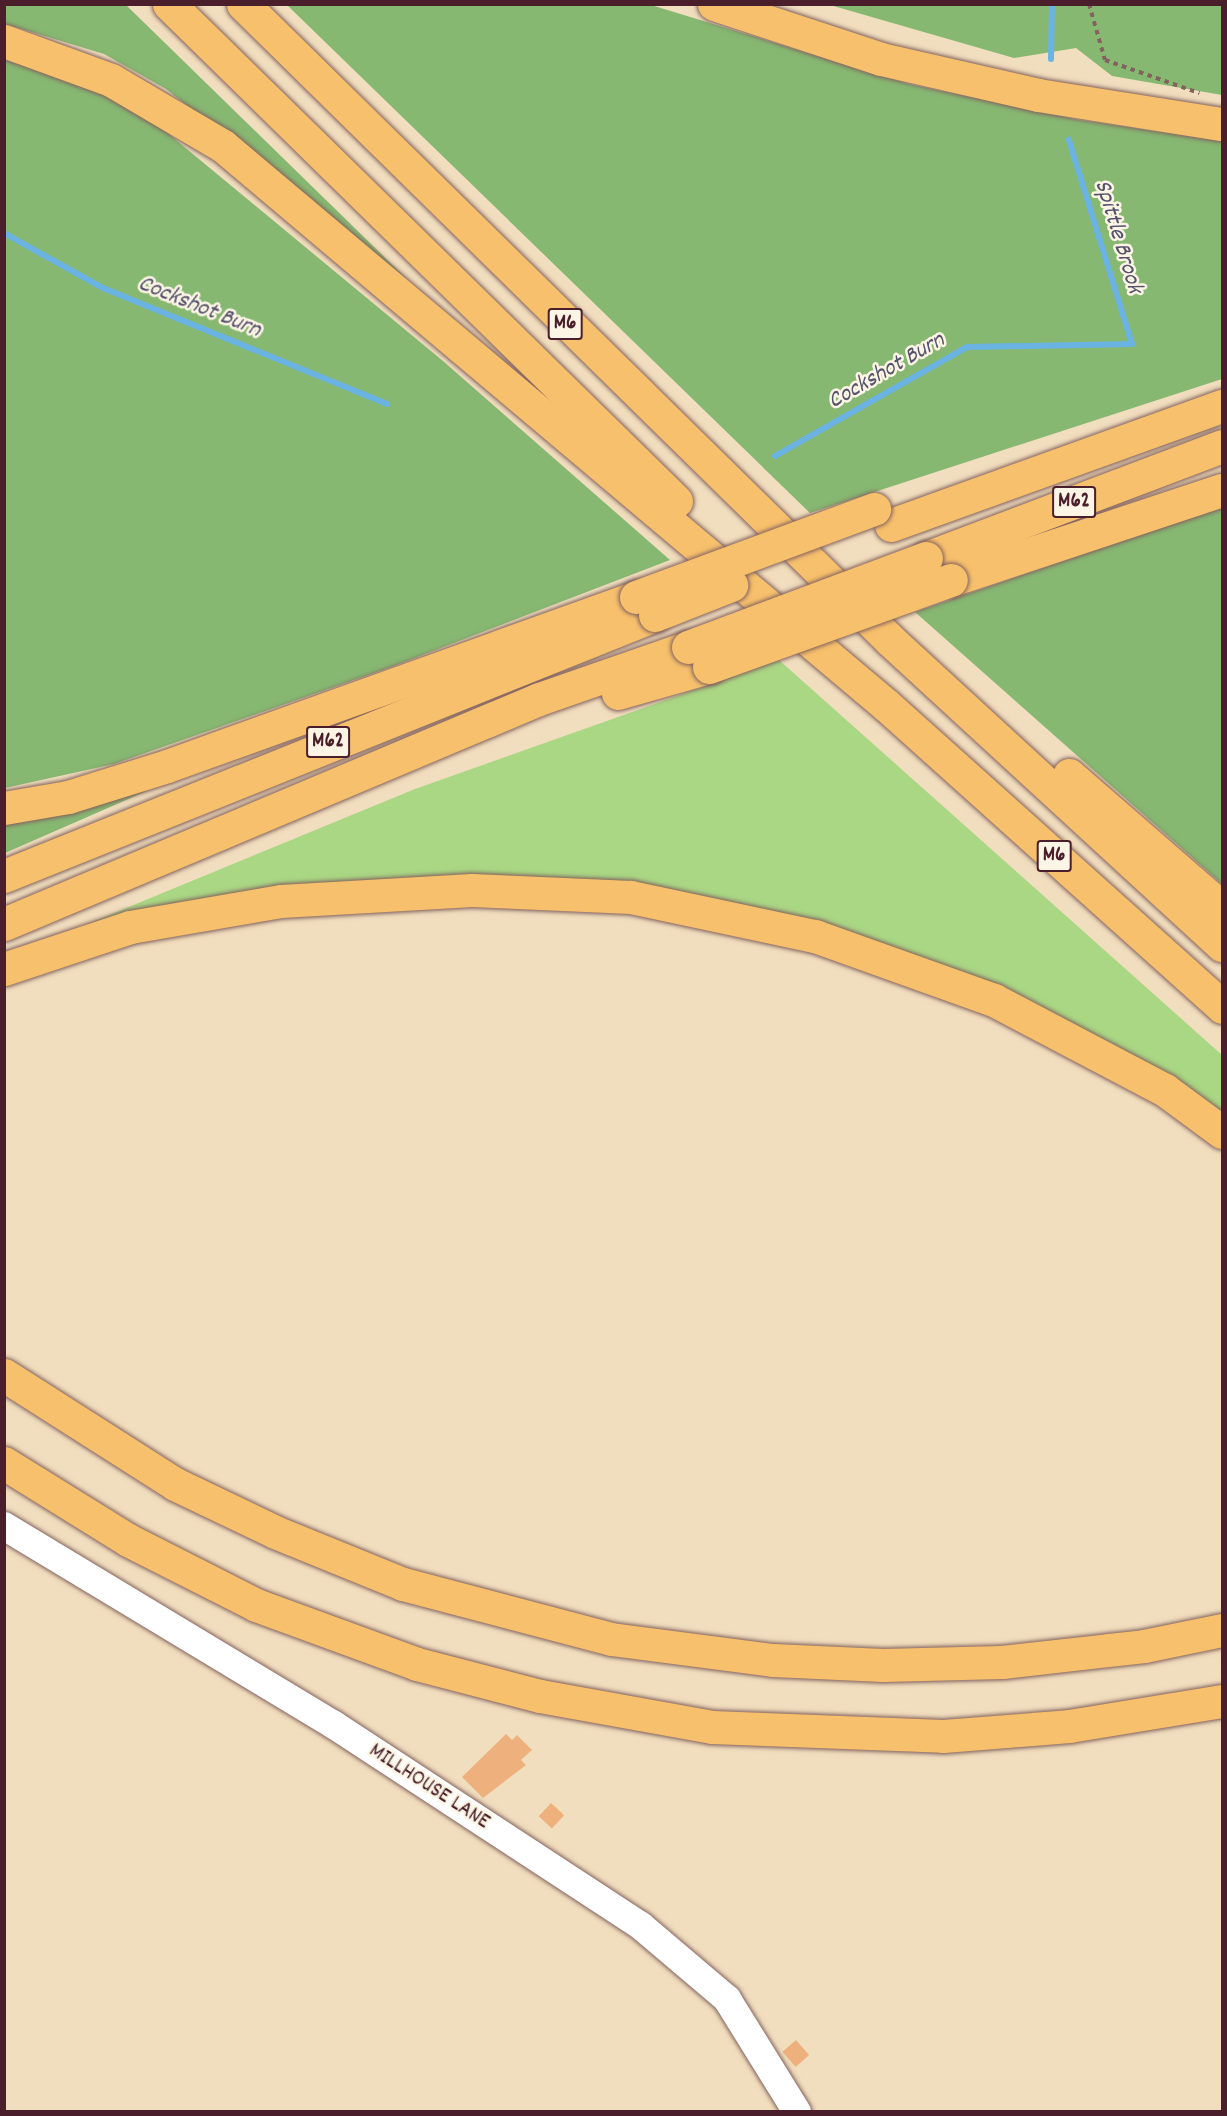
<!DOCTYPE html>
<style>
body{margin:0}
#map{position:relative;width:1227px;height:2116px;overflow:hidden;background:#f1debe;font-family:Dekko,sans-serif}
div>[style]{position:absolute}
.green>*{inset:0;background:#a9d784}
.forest>*{inset:0;background:#86b872}
.stream>*{height:6px;margin:-3px;padding:0 3px;transform-origin:3px;border-radius:3px;background:#6ab3e2}
.building>*{inset:0;background:#eeb17d;transform-origin:0 0}
.path>*{height:4px;margin-top:-2px;transform-origin:0;background:repeating-linear-gradient(90deg,#84625e 0 4.5px,transparent 0 9px)}
.roads{filter:drop-shadow(0 0 2px #84625e) drop-shadow(0 0 2px #84625e)}
.minor>*{height:28px;margin:-14px;padding:0 14px;transform-origin:14px;border-radius:14px;background:#fff}
.highway>*{height:33px;margin:-16.5px;padding:0 16.5px;transform-origin:16.5px;border-radius:16.5px;background:#f7c06c}
.bridges{filter:drop-shadow(0 0 2px #84625e) drop-shadow(0 0 2px #84625e)}
.highway-bridge>*{height:33px;margin:-16.5px;padding:0 16.5px;transform-origin:16.5px;border-radius:16.5px;background:#f7c06c}
span{translate:-50% -50%;white-space:nowrap;text-align:center;line-height:1.15;-webkit-text-stroke:5px #fcf5e5;paint-order:stroke}
.shield-label span{padding:2px 4px;background:#fcf5e5;border:2px solid;border-radius:4px;-webkit-text-stroke-width:0}
.shield-label{font-size:21px;color:#4a1f2b;font-weight:700}
.street-label{font-size:22px;color:#4a1f2b}
.water-label{font-size:24px;color:#55536b;font-style:italic}
.frame{position:absolute;inset:0;border:6px solid #4a1f2b;pointer-events:none}
</style>
<div id="map">
<div class="green">
<div style="clip-path:polygon(779px 660px,1222px 1055px,1222px 1117px,1047px 1014px,592px 884px,56px 937px,415px 789px)"></div>
</div>
<div class="forest">
<div style="clip-path:polygon(5px 5px,126px 5px,407px 279px,166px 89px,104px 54px,5px 24px)"></div>
<div style="clip-path:polygon(287px 5px,651px 5px,909px 84px,1080px 120px,1222px 141px,1222px 379px,810px 513px)"></div>
<div style="clip-path:polygon(830px 5px,1222px 5px,1222px 95px,1112px 76px,1076px 48px,1014px 58px)"></div>
<div style="clip-path:polygon(4px 57px,72px 77px,159px 126px,443px 361px,670px 560px,394px 666px,114px 764px,5px 788px)"></div>
<div style="clip-path:polygon(1222px 506px,1222px 884px,915px 612px)"></div>
<div style="clip-path:polygon(149px 790px,5px 853px,4px 825px)"></div>
</div>
<div class="stream">
<div style="left:1051px;top:59px;width:55px;rotate:-89deg"></div>
<div style="left:4px;top:233px;width:113px;rotate:29.1deg"></div>
<div style="left:103px;top:288px;width:307px;rotate:22.2deg"></div>
<div style="left:775px;top:456px;width:221px;rotate:-29.6deg"></div>
<div style="left:967px;top:347px;width:165px;rotate:-1deg"></div>
<div style="left:1132px;top:344px;width:214px;rotate:-107.2deg"></div>
</div>
<div class="building">
<div style="clip-path:polygon(506px 1734px,512px 1740px,517px 1735px,532px 1750px,521px 1760px,526px 1765px,483px 1798px,462px 1777px)"></div>
<div style="left:551px;top:1803px;width:18px;height:18px;rotate:43deg"></div>
<div style="left:796px;top:2040px;width:20px;height:18px;rotate:49deg"></div>
</div>
<div class="path">
<div style="left:1089px;top:4px;width:58px;rotate:74.1deg"></div>
<div style="left:1105px;top:60px;width:100px;rotate:19.3deg"></div>
</div>
<div class="roads">
<div class="minor">
<div style="left:4px;top:1526px;width:385px;rotate:31.1deg"></div>
<div style="left:334px;top:1725px;width:367px;rotate:33.2deg"></div>
<div style="left:641px;top:1926px;width:113px;rotate:40.3deg"></div>
<div style="left:727px;top:1999px;width:133px;rotate:58.2deg"></div>
</div>
<div class="highway">
<div style="left:169px;top:4px;width:710px;rotate:44.43deg"></div>
<div style="left:243px;top:4px;width:907px;rotate:44.51deg"></div>
<div style="left:890px;top:640px;width:451px;rotate:42.6deg"></div>
<div style="left:714px;top:4px;width:176px;rotate:18.2deg"></div>
<div style="left:881px;top:59px;width:161px;rotate:12.9deg"></div>
<div style="left:1038px;top:95px;width:186px;rotate:9deg"></div>
<div style="left:4px;top:41px;width:114px;rotate:20deg"></div>
<div style="left:111px;top:80px;width:130px;rotate:30.5deg"></div>
<div style="left:223px;top:146px;width:867px;rotate:40.14deg"></div>
<div style="left:886px;top:705px;width:452px;rotate:41.9deg"></div>
<div style="left:891px;top:525px;width:352px;rotate:-19.8deg"></div>
<div style="left:926px;top:558px;width:316px;rotate:-20.7deg"></div>
<div style="left:951px;top:580px;width:286px;rotate:-18.4deg"></div>
<div style="left:618px;top:693px;width:95px;rotate:-15.9deg"></div>
<div style="left:1069px;top:775px;width:203px;rotate:41deg"></div>
<div style="left:4px;top:808px;width:65px;rotate:-9.8deg"></div>
<div style="left:68px;top:797px;width:104px;rotate:-17.4deg"></div>
<div style="left:167px;top:766px;width:499px;rotate:-19.8deg"></div>
<div style="left:4px;top:876px;width:701px;rotate:-21.85deg"></div>
<div style="left:4px;top:924px;width:580px;rotate:-22.81deg"></div>
<div style="left:539px;top:699px;width:158px;rotate:-19.2deg"></div>
<div style="left:4px;top:969px;width:133px;rotate:-18.4deg"></div>
<div style="left:130px;top:927px;width:153px;rotate:-9.8deg"></div>
<div style="left:281px;top:901px;width:191px;rotate:-3.3deg"></div>
<div style="left:472px;top:890px;width:159px;rotate:2.5deg"></div>
<div style="left:631px;top:897px;width:188px;rotate:12deg"></div>
<div style="left:815px;top:936px;width:190px;rotate:19.7deg"></div>
<div style="left:994px;top:1000px;width:193px;rotate:27.8deg"></div>
<div style="left:1165px;top:1090px;width:71px;rotate:36.4deg"></div>
<div style="left:4px;top:1375px;width:203px;rotate:32.5deg"></div>
<div style="left:175px;top:1484px;width:111px;rotate:25.6deg"></div>
<div style="left:275px;top:1532px;width:138px;rotate:22.1deg"></div>
<div style="left:403px;top:1584px;width:215px;rotate:14.8deg"></div>
<div style="left:611px;top:1639px;width:163px;rotate:7.4deg"></div>
<div style="left:773px;top:1660px;width:110px;rotate:2.6deg"></div>
<div style="left:883px;top:1665px;width:119px;rotate:-1.4deg"></div>
<div style="left:1002px;top:1662px;width:143px;rotate:-6.4deg"></div>
<div style="left:1144px;top:1646px;width:80px;rotate:-11.6deg"></div>
<div style="left:4px;top:1463px;width:146px;rotate:31.8deg"></div>
<div style="left:128px;top:1540px;width:144px;rotate:26.9deg"></div>
<div style="left:256px;top:1605px;width:171px;rotate:20.1deg"></div>
<div style="left:417px;top:1664px;width:127px;rotate:14.6deg"></div>
<div style="left:540px;top:1696px;width:175px;rotate:10.2deg"></div>
<div style="left:712px;top:1727px;width:231px;rotate:2.2deg"></div>
<div style="left:943px;top:1736px;width:126px;rotate:-4.5deg"></div>
<div style="left:1069px;top:1726px;width:155px;rotate:-9.3deg"></div>
</div>
</div>
<div class="bridges">
<div class="highway-bridge">
<div style="left:636px;top:597px;width:254px;rotate:-20.3deg"></div>
<div style="left:655px;top:615px;width:82px;rotate:-21.5deg"></div>
<div style="left:688px;top:647px;width:254px;rotate:-20.5deg"></div>
<div style="left:709px;top:667px;width:257px;rotate:-19.8deg"></div>
</div>
</div>
<div class="shield-label">
<span style="left:565px;top:324px">M6</span>
<span style="left:1074px;top:502px">M62</span>
<span style="left:328px;top:742px">M62</span>
<span style="left:1054px;top:856px">M6</span>
</div>
<div class="street-label">
<span style="left:429px;top:1787px;rotate:33deg">MILLHOUSE LANE</span>
</div>
<div class="water-label">
<span style="left:1117px;top:237px;rotate:73deg">Spittle Brook</span>
<span style="left:199px;top:308px;rotate:22deg">Cockshot Burn</span>
<span style="left:887px;top:372px;rotate:-30deg">Cockshot Burn</span>
</div>
<div class="frame"></div>
</div>
